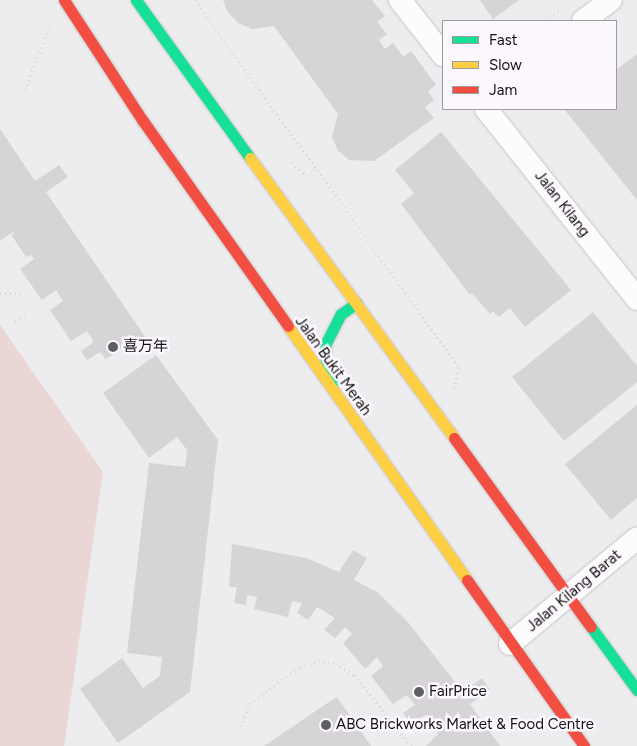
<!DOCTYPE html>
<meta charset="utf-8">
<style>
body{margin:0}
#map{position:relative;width:637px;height:746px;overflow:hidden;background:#edecee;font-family:Figtree,"Noto Sans SC",sans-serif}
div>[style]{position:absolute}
.green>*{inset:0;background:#ebd6d6}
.building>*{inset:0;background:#d6d4d6}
.path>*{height:3px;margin-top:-1.5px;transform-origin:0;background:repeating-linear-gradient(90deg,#d9d8d9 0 1px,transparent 0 5px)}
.roads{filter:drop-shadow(0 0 1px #c5c4c6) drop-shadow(0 0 1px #c5c4c6)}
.street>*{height:22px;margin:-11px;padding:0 11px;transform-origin:11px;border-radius:11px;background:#fcfcfc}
.fast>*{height:11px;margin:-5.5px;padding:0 5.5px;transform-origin:5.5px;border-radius:5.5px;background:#16e098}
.slow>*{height:11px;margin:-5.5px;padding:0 5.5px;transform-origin:5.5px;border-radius:5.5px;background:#ffcf43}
.jam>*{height:11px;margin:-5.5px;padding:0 5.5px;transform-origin:5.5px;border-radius:5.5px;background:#f24e42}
.dots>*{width:14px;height:14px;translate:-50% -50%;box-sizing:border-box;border:2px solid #fcf8fd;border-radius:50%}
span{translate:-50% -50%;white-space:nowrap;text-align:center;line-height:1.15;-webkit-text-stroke:5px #fcf8fd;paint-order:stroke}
.street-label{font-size:15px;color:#131113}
.poi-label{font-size:15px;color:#131113}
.left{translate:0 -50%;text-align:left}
.legend{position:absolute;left:442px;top:20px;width:175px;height:90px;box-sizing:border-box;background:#fcf8fd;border:1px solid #9f9c9f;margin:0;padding:6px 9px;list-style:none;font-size:15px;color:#131113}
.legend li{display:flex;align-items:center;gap:10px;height:25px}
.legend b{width:25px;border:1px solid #9f9c9f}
</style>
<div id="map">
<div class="green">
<div style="clip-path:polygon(0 325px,103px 472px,64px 746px,0 746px)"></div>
</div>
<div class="building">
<div style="clip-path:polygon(223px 0,372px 0,385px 16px,377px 22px,387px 34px,379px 40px,385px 49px,393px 43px,403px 57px,411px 51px,436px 85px,428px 91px,434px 100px,425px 107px,434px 118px,374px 161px,349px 160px,338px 151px,332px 137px,338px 114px,274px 26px,252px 29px,238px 23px,227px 11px)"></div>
<div style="clip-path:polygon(480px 0,519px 0,493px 19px)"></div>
<div style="clip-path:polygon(637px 54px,637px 200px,564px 109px,616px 109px,616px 70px)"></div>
<div style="clip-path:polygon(0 129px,35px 181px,59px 165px,68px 177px,46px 192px,150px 344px,137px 353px,130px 343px,106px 359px,100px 352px,87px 360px,81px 351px,94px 342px,87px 331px,71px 341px,50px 310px,63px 301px,56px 290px,42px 300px,20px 269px,34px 259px,31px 255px,26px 257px,12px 236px,14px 231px,0 241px)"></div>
<div style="clip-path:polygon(441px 132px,571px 290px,525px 327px,510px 308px,499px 317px,493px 311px,490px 314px,472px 293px,470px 295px,401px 204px,414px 193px,395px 170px)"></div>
<div style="clip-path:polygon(593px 312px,637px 366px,637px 382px,564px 441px,512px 377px)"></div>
<div style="clip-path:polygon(156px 355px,218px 440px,190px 692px,118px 743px,80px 689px,122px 658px,143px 688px,160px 676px,162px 657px,127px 653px,149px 463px,185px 467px,187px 450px,177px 437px,149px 458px,103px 393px)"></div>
<div style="clip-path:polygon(637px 405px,637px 498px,611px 520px,565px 464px)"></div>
<div style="clip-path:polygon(232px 544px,306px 558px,339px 572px,353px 550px,367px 558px,354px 580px,377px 592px,407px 621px,463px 692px,482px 678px,490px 690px,470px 704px,500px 746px,426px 746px,438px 734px,426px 715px,410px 723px,403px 713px,415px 705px,407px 695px,393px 704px,371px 676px,383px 666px,377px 657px,365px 669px,343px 643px,352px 634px,345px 627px,335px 638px,324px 630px,335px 618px,317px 607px,308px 620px,297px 613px,302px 603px,292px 601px,288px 617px,254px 609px,257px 597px,247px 595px,246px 605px,234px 603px,237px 587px,229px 587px)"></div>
<div style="clip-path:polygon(337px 697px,371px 746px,264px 746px,326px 704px)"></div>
</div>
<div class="path">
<div style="left:195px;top:0;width:453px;rotate:54.3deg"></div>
<div style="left:459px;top:368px;width:23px;rotate:105deg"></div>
<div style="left:546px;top:21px;width:19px;rotate:-39deg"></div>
<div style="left:25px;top:90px;width:66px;rotate:-68.8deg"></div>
<div style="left:288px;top:159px;width:25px;rotate:42deg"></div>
<div style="left:307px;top:176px;width:13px;rotate:-39deg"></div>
<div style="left:0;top:293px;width:24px"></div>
<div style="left:15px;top:321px;width:11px;rotate:-22deg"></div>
<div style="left:0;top:464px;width:69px;rotate:-37.4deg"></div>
<div style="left:0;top:532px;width:11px;rotate:63deg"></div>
<div style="left:5px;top:542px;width:33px;rotate:87deg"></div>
<div style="left:7px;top:575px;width:34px;rotate:102deg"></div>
<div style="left:240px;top:726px;width:24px;rotate:-66deg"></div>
<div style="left:250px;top:704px;width:62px;rotate:-36.5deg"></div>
<div style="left:300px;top:667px;width:19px;rotate:-18deg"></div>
<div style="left:318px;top:661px;width:18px;rotate:6deg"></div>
<div style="left:336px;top:663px;width:22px;rotate:34deg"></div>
<div style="left:354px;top:675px;width:91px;rotate:51.2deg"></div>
</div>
<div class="roads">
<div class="street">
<div style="left:400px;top:0;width:70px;rotate:52deg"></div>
<div style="left:583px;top:21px;width:35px;rotate:-37deg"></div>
<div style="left:486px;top:109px;width:243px;rotate:51.5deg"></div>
<div style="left:510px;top:644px;width:165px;rotate:-39.8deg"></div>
</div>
<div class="fast">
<div style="left:136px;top:0;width:195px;rotate:54.2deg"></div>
<div style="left:333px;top:382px;width:13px;rotate:-119deg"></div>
<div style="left:327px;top:371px;width:26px;rotate:-94deg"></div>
<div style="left:325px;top:345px;width:35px;rotate:-63deg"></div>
<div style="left:341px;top:314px;width:19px;rotate:-35deg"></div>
<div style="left:591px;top:627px;width:78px;rotate:53.9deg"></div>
</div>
<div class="slow">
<div style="left:250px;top:158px;width:346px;rotate:53.9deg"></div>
<div style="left:288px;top:326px;width:311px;rotate:54.8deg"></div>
</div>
<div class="jam">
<div style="left:64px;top:0;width:145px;rotate:56.9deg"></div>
<div style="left:143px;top:121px;width:251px;rotate:54.7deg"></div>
<div style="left:454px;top:438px;width:233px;rotate:54.1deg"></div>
<div style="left:467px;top:580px;width:203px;rotate:54.8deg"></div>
</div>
</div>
<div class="dots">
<div style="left:113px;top:347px;background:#5f5e60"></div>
<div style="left:419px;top:692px;background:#5f5e60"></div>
<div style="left:326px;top:725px;background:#5f5e60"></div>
</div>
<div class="street-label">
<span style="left:562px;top:204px;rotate:52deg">Jalan Kilang</span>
<span style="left:333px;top:366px;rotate:54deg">Jalan Bukit Merah</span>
<span style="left:574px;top:591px;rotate:-40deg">Jalan Kilang Barat</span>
</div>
<div class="poi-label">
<span class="left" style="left:123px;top:347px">喜万年</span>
<span class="left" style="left:429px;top:692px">FairPrice</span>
<span class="left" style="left:336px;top:725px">ABC Brickworks Market &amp; Food Centre</span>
</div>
<ul class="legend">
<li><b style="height:6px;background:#16e098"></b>Fast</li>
<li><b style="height:6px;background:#ffcf43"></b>Slow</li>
<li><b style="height:6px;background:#f24e42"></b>Jam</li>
</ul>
</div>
